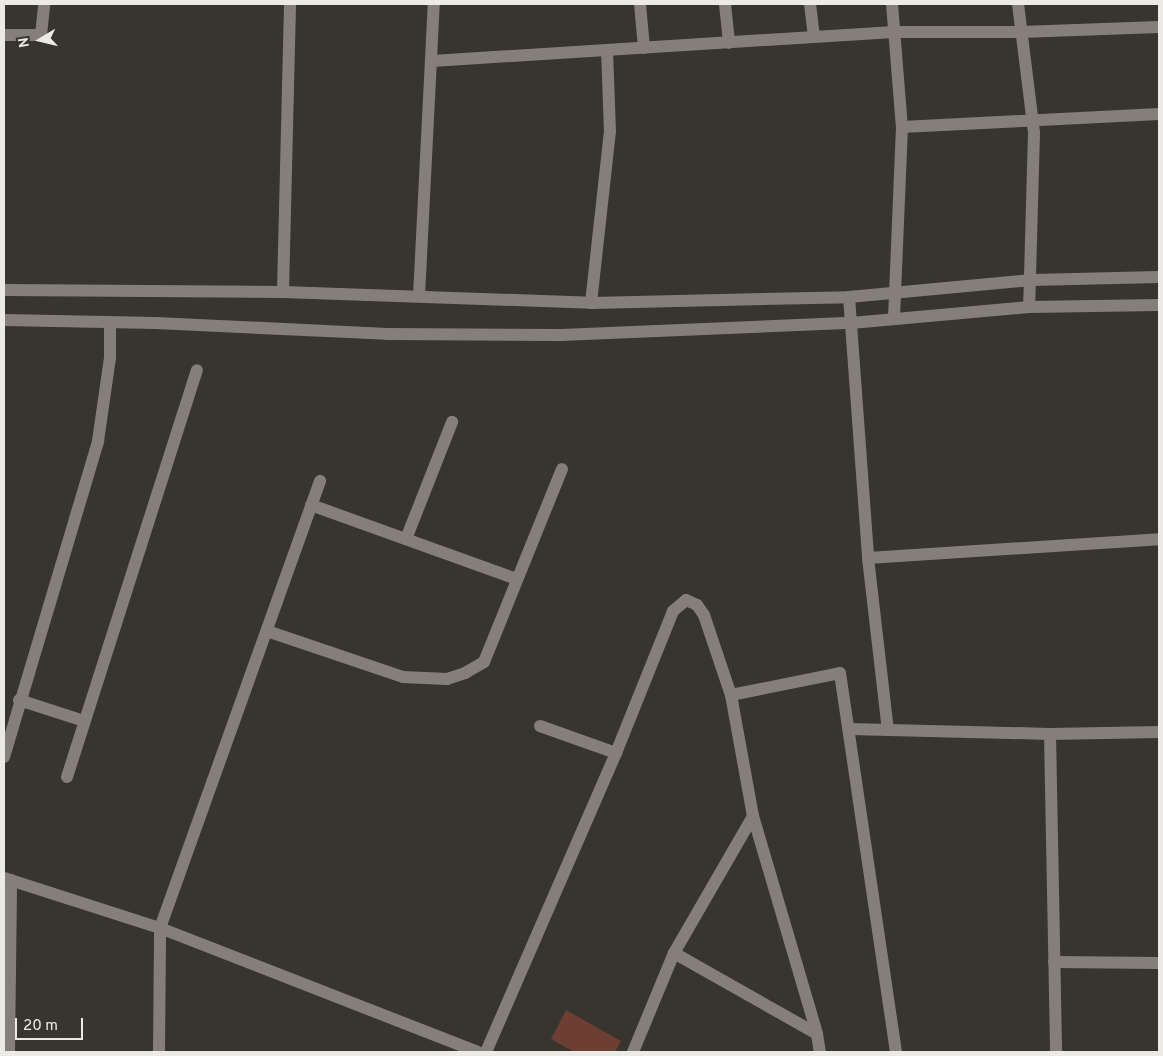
<!DOCTYPE html>
<style>
body{margin:0}
#map{position:relative;width:1163px;height:1056px;overflow:hidden;background:#38342e;font-family:Overpass,sans-serif}
div>[style]{position:absolute}
.building>*{inset:0;background:#6d3f33}
.minor>*{height:12px;margin:-6px;padding:0 6px;transform-origin:6px;border-radius:6px;background:#848079}
span{translate:-50% -50%;white-space:nowrap;text-align:center;line-height:1.15;-webkit-text-stroke:5px #38342e;paint-order:stroke}
.frame{position:absolute;inset:0;border:5px solid #eceae6;pointer-events:none}
.north{position:absolute;left:15px;top:15px;width:50px;height:50px;-webkit-text-stroke:4px #38342e;paint-order:stroke;rotate:261deg;font-size:14px;font-weight:700;line-height:20px;text-align:center;color:#eceae6}
.north::after{content:'';display:block;margin:auto;width:18px;height:22px;background:#eceae6;clip-path:polygon(50% 0,100% 100%,50% 72%,0 100%)}
.scale{position:absolute;left:15px;top:1018px;width:68px;height:22px;box-sizing:border-box;border:2px solid #eceae6;border-top:0;padding-left:6px;font-size:15px;line-height:18px;white-space:nowrap;color:#eceae6;-webkit-text-stroke:4px #38342e;paint-order:stroke}
</style>
<div id="map">
<div class="building">
<div style="clip-path:polygon(566px 1010px,621px 1041px,615px 1052px,574px 1052px,551px 1039px)"></div>
</div>
<div class="minor">
<div style="left:640px;top:4px;width:44px;rotate:84.8deg"></div>
<div style="left:725px;top:4px;width:39px;rotate:84deg"></div>
<div style="left:810px;top:4px;width:33px;rotate:83deg"></div>
<div style="left:892px;top:4px;width:123px;rotate:85.4deg"></div>
<div style="left:902px;top:127px;width:190px;rotate:92.4deg"></div>
<div style="left:1018px;top:4px;width:130px;rotate:82.9deg"></div>
<div style="left:1034px;top:133px;width:174px;rotate:91.6deg"></div>
<div style="left:4px;top:35px;width:37px"></div>
<div style="left:41px;top:35px;width:31px;rotate:-84deg"></div>
<div style="left:432px;top:61px;width:463px;rotate:-3.6deg"></div>
<div style="left:894px;top:32px;width:127px"></div>
<div style="left:1021px;top:32px;width:138px;rotate:-2.1deg"></div>
<div style="left:902px;top:127px;width:257px;rotate:-2.9deg"></div>
<div style="left:4px;top:290px;width:279px;rotate:0.4deg"></div>
<div style="left:283px;top:292px;width:308px;rotate:2deg"></div>
<div style="left:591px;top:303px;width:258px;rotate:-1.3deg"></div>
<div style="left:849px;top:297px;width:183px;rotate:-5.3deg"></div>
<div style="left:1031px;top:280px;width:128px;rotate:-1.3deg"></div>
<div style="left:283px;top:292px;width:288px;rotate:-88.6deg"></div>
<div style="left:419px;top:296px;width:292px;rotate:-87.1deg"></div>
<div style="left:849px;top:297px;width:262px;rotate:85.8deg"></div>
<div style="left:868px;top:558px;width:292px;rotate:-3.7deg"></div>
<div style="left:591px;top:303px;width:172px;rotate:-83.7deg"></div>
<div style="left:610px;top:132px;width:82px;rotate:-92.1deg"></div>
<div style="left:4px;top:320px;width:152px;rotate:1.1deg"></div>
<div style="left:156px;top:323px;width:231px;rotate:2.7deg"></div>
<div style="left:387px;top:334px;width:174px;rotate:0.3deg"></div>
<div style="left:561px;top:335px;width:290px;rotate:-2.4deg"></div>
<div style="left:851px;top:323px;width:179px;rotate:-5.1deg"></div>
<div style="left:1029px;top:307px;width:130px;rotate:-0.9deg"></div>
<div style="left:311px;top:505px;width:218px;rotate:19.8deg"></div>
<div style="left:406px;top:539px;width:126px;rotate:-68.5deg"></div>
<div style="left:868px;top:558px;width:173px;rotate:83.4deg"></div>
<div style="left:267px;top:631px;width:144px;rotate:18.7deg"></div>
<div style="left:403px;top:677px;width:44px;rotate:2.6deg"></div>
<div style="left:447px;top:679px;width:19px;rotate:-18deg"></div>
<div style="left:465px;top:673px;width:22px;rotate:-30deg"></div>
<div style="left:484px;top:662px;width:208px;rotate:-68deg"></div>
<div style="left:731px;top:695px;width:111px;rotate:-11.4deg"></div>
<div style="left:840px;top:673px;width:383px;rotate:81.6deg"></div>
<div style="left:19px;top:700px;width:68px;rotate:17.9deg"></div>
<div style="left:540px;top:726px;width:81px;rotate:19.6deg"></div>
<div style="left:849px;top:729px;width:201px;rotate:1.4deg"></div>
<div style="left:1050px;top:734px;width:109px;rotate:-1.1deg"></div>
<div style="left:1050px;top:734px;width:318px;rotate:88.9deg"></div>
<div style="left:4px;top:757px;width:330px;rotate:-73.4deg"></div>
<div style="left:98px;top:441px;width:84px;rotate:-81.8deg"></div>
<div style="left:110px;top:358px;width:35px;rotate:-90deg"></div>
<div style="left:67px;top:777px;width:427px;rotate:-72.3deg"></div>
<div style="left:4px;top:878px;width:164px;rotate:17.8deg"></div>
<div style="left:160px;top:928px;width:341px;rotate:21.3deg"></div>
<div style="left:674px;top:953px;width:164px;rotate:29.5deg"></div>
<div style="left:1054px;top:962px;width:105px;rotate:0.5deg"></div>
<div style="left:9px;top:1052px;width:172px;rotate:-89.3deg"></div>
<div style="left:159px;top:1052px;width:124px;rotate:-89.5deg"></div>
<div style="left:160px;top:928px;width:475px;rotate:-70.3deg"></div>
<div style="left:486px;top:1052px;width:326px;rotate:-66.5deg"></div>
<div style="left:616px;top:753px;width:153px;rotate:-68.1deg"></div>
<div style="left:673px;top:611px;width:17px;rotate:-40deg"></div>
<div style="left:686px;top:600px;width:12px;rotate:24deg"></div>
<div style="left:697px;top:605px;width:12px;rotate:55deg"></div>
<div style="left:704px;top:615px;width:84px;rotate:71.4deg"></div>
<div style="left:731px;top:695px;width:123px;rotate:79.7deg"></div>
<div style="left:753px;top:816px;width:227px;rotate:73.6deg"></div>
<div style="left:817px;top:1034px;width:18px;rotate:81deg"></div>
<div style="left:633px;top:1052px;width:107px;rotate:-67.5deg"></div>
<div style="left:674px;top:953px;width:158px;rotate:-60deg"></div>
</div>
<div class="frame"></div>
<div class="north">N</div>
<div class="scale">20 m</div>
</div>
